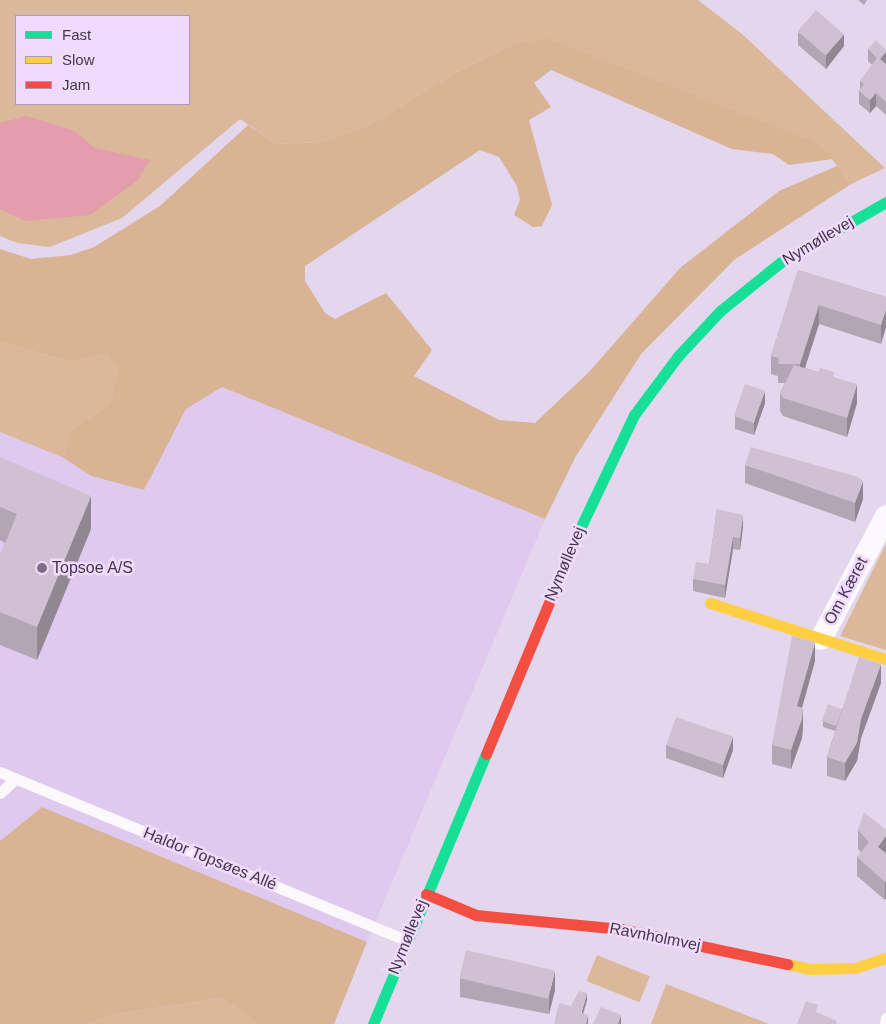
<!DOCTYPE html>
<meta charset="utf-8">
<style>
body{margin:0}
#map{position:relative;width:886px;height:1024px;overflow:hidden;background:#e4d6ed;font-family:Arial,sans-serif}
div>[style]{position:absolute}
.built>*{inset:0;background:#e0c9ee}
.green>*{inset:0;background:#dcb89b;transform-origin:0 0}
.forest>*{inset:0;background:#d8b394}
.water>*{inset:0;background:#e39dad}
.lane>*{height:11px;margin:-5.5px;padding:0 5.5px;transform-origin:5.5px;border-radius:5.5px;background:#fbf9fc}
.street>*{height:22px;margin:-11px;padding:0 11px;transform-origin:11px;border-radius:11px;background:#fbf9fc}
.fast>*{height:11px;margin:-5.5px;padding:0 5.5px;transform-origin:5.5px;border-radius:5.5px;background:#16e098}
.slow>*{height:11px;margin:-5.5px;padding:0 5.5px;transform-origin:5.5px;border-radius:5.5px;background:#ffcf43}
.jam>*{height:11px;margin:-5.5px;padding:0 5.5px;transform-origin:5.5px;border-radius:5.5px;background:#f24e42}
.wall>*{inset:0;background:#b2a6b5}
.shaded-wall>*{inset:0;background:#918793;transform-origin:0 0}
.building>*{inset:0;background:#cfc1d2;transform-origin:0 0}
.dots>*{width:14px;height:14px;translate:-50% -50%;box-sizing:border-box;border:2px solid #f0dbfe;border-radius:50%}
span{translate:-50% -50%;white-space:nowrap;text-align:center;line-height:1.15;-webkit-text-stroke:5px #f0dbfe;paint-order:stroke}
.street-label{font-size:16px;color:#433849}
.poi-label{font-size:16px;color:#433849}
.left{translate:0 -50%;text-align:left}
.legend{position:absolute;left:15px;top:15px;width:175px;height:90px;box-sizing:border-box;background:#f0dbfe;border:1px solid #ab9ab6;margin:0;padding:6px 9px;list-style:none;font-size:15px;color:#433849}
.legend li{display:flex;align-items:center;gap:10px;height:25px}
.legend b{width:25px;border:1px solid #ab9ab6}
</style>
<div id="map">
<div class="built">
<div style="clip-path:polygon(222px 387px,545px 519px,367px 942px,42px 807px,0 841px,0 432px,64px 458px,91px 476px,144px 490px,186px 409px)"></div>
</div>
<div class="green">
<div style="clip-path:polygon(evenodd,0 0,698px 0,742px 34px,885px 168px,851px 184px,820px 144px,512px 45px,456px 72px,372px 124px,322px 142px,276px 144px,240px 119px,122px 218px,50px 247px,17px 243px,0 236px,0 0,16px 16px,189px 16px,189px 104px,16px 104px,16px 16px)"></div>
<div style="clip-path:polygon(0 342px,71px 362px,108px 351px,119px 372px,109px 405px,69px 431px,64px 458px,0 432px)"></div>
<div style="clip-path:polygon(886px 544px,886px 650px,840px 636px)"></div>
<div style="left:597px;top:955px;width:57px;height:28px;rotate:22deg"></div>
<div style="clip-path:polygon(666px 984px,769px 1024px,651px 1024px)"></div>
<div style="clip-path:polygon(221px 998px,258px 1024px,88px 1024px,111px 1015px)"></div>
</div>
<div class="forest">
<div style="clip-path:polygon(546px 38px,820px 144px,833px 159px,789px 165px,773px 154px,732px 149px,551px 70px,534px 83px,551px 107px,529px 120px,552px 205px,542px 226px,533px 227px,514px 215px,520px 200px,517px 186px,499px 157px,480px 150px,305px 266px,305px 281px,325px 313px,335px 319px,386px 293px,432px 350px,414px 376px,499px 420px,535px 423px,590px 371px,680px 268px,779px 191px,837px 166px,851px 184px,734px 260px,641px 354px,576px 456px,545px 519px,222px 387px,186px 409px,144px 490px,91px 476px,64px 458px,69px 431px,109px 405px,119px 372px,108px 352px,71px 362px,0 342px,0 249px,31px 259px,71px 255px,94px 247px,160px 206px,248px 125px,276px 144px,322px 142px,372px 124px,456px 72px,512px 45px)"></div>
<div style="clip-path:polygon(42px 807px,367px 942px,334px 1024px,258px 1024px,221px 998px,111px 1015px,88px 1024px,0 1024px,0 841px)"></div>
</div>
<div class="water">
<div style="clip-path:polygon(26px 116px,73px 130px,95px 148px,150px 160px,137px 181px,90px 215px,25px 221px,0 209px,0 123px)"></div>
</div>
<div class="lane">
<div style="left:0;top:772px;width:439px;rotate:22.5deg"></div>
<div style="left:0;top:793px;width:21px;rotate:-43deg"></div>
<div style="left:885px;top:1024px;width:6px;rotate:-81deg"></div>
</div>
<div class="street">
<div style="left:821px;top:639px;width:139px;rotate:-62.1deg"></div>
</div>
<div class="fast">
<div style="left:577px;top:535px;width:133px;rotate:-64.6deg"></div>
<div style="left:634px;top:415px;width:74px;rotate:-53.3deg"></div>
<div style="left:678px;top:356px;width:62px;rotate:-47deg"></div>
<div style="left:720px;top:311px;width:78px;rotate:-38.8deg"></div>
<div style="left:781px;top:262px;width:121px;rotate:-29.7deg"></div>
<div style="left:373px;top:1024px;width:293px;rotate:-67.3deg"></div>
</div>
<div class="slow">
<div style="left:710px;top:603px;width:185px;rotate:17.7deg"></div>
<div style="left:787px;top:964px;width:25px;rotate:12deg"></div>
<div style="left:811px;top:969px;width:44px;rotate:-1.3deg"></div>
<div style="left:855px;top:968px;width:33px;rotate:-18deg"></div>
</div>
<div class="jam">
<div style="left:486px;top:754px;width:237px;rotate:-67.4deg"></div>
<div style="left:426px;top:894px;width:54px;rotate:22.8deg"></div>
<div style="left:476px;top:915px;width:146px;rotate:5.5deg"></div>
<div style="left:621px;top:929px;width:170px;rotate:11.9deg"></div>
</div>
<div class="wall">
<div style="clip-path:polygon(858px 0,867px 0,864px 5px)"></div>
<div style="clip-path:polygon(798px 32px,844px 46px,826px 69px,798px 45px)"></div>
<div style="clip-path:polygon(868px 49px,886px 50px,886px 115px,876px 106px,870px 113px,859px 104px,859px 91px,860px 89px,860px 81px,872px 65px,868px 61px)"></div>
<div style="clip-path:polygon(798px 270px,886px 297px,881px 344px,819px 324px,805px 368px,834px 377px,857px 403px,847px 437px,783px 416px,780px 411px,780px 393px,785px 383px,778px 383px,778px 376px,771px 374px,771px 356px)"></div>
<div style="clip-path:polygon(765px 403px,754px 435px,735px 429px,735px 416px)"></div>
<div style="clip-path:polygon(0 457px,91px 529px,37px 660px,0 645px,0 556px,5px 543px,0 540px)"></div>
<div style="clip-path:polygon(745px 465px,863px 499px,855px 522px,745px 483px)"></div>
<div style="clip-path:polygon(717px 509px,743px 527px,740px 550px,733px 549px,725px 598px,693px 591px,693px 579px,709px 564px)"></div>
<div style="clip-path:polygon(815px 661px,802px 708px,803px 727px,802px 738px,791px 769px,772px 764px,772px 745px)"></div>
<div style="clip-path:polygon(881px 683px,861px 738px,857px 761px,845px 781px,827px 776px,827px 757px,835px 731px,823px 727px,823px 721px)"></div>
<div style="clip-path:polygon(666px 745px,733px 750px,723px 778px,666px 758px)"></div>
<div style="clip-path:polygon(858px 830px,886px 830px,885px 900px,857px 876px,857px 857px,861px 852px,858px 849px)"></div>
<div style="clip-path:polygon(460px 978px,555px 990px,549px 1014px,460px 997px)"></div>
</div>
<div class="shaded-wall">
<div style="clip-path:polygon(844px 34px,844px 46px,826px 69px,826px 56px)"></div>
<div style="clip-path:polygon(886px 52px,886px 65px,880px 59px)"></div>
<div style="clip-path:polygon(876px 93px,876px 106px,870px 113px,870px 100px)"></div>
<div style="clip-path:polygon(819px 305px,819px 324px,800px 383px,800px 364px)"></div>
<div style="clip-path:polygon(886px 309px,886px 327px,881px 344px,881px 325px)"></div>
<div style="clip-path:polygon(857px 384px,857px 403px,847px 437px,847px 418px)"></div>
<div style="clip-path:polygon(765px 391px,765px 403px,754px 435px,754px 422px)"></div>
<div style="clip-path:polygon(863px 481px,863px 499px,855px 522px,855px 503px)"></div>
<div style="clip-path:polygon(91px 496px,91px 529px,37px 660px,37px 627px)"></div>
<div style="clip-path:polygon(743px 515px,743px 527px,740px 550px,740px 538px)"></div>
<div style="clip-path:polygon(733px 537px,733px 549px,725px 598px,725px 585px)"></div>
<div style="clip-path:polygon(815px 642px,815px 661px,797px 725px,797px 706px)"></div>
<div style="clip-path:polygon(881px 664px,881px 683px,861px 738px,857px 761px,845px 781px,845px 763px)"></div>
<div style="clip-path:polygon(803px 708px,803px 727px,802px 738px,791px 769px,791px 750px)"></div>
<div style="clip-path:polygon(733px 737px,733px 750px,723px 778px,723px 765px)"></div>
<div style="clip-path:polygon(886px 836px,886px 855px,878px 847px)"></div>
<div style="left:886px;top:881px;width:18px;height:1px;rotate:90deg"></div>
<div style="clip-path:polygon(555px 971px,555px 990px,549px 1014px,549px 996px)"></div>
<div style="clip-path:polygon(587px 993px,587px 1000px,582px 1018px,582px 1011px)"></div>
<div style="clip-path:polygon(588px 1015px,588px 1024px,586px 1024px)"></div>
<div style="clip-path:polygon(621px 1015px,621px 1024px,618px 1024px)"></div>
</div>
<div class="building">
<div style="left:816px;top:10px;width:37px;height:28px;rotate:41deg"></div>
<div style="clip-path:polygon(876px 40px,886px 50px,886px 52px,880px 59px,886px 64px,886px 102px,876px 93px,870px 100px,859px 91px,864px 84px,860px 81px,877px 58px,868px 49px)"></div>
<div style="clip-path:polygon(798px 270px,886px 297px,886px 309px,881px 325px,819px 305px,800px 364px,778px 364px,779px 358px,771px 356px)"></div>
<div style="clip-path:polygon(794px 365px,818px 372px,820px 368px,834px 372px,833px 377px,857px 384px,847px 418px,783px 398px,780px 393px)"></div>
<div style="left:745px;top:384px;width:21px;height:34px;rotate:19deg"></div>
<div style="clip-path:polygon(751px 447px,858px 477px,863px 481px,855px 503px,745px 465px)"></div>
<div style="clip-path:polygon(0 457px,91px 496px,37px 627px,0 612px,0 556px,17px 514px,0 507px)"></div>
<div style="clip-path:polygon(717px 509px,743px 515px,740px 538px,733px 537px,725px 585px,693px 579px,696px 562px,709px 564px)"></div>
<div style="clip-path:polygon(792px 636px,815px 642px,797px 706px,803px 708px,802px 719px,791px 750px,772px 745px)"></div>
<div style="clip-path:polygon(859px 657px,881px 664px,861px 719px,857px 743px,845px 763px,827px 757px)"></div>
<div style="left:828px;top:704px;width:15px;height:18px;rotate:20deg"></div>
<div style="left:676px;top:717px;width:60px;height:30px;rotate:19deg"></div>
<div style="clip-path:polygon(864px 812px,886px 830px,886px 836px,878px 847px,886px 853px,886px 881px,885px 882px,857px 857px,869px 842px,858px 830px)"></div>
<div style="left:466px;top:950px;width:91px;height:29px;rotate:13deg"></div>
<div style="clip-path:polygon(579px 991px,587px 993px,582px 1011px,582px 1009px,571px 1006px)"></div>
<div style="clip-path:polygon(806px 1001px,818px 1005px,816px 1012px,837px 1021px,836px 1024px,797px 1024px)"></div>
<div style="clip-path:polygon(559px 1003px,582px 1009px,581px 1013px,588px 1015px,586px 1024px,554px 1024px)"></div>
<div style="clip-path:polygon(601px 1007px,621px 1015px,618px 1024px,593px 1024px)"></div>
</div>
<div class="dots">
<div style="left:42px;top:568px;background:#7b6f82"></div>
</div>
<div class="street-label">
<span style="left:818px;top:241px;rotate:-31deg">Nymøllevej</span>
<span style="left:565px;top:564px;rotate:-67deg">Nymøllevej</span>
<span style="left:846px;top:591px;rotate:-62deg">Om Kæret</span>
<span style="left:210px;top:859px;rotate:22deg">Haldor Topsøes Allé</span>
<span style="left:408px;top:937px;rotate:-68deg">Nymøllevej</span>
<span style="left:655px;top:937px;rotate:11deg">Ravnholmvej</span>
</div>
<div class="poi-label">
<span class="left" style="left:52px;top:568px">Topsoe A/S</span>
</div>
<ul class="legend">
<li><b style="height:6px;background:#16e098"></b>Fast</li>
<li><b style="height:6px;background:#ffcf43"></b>Slow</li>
<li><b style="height:6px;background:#f24e42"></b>Jam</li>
</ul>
</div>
